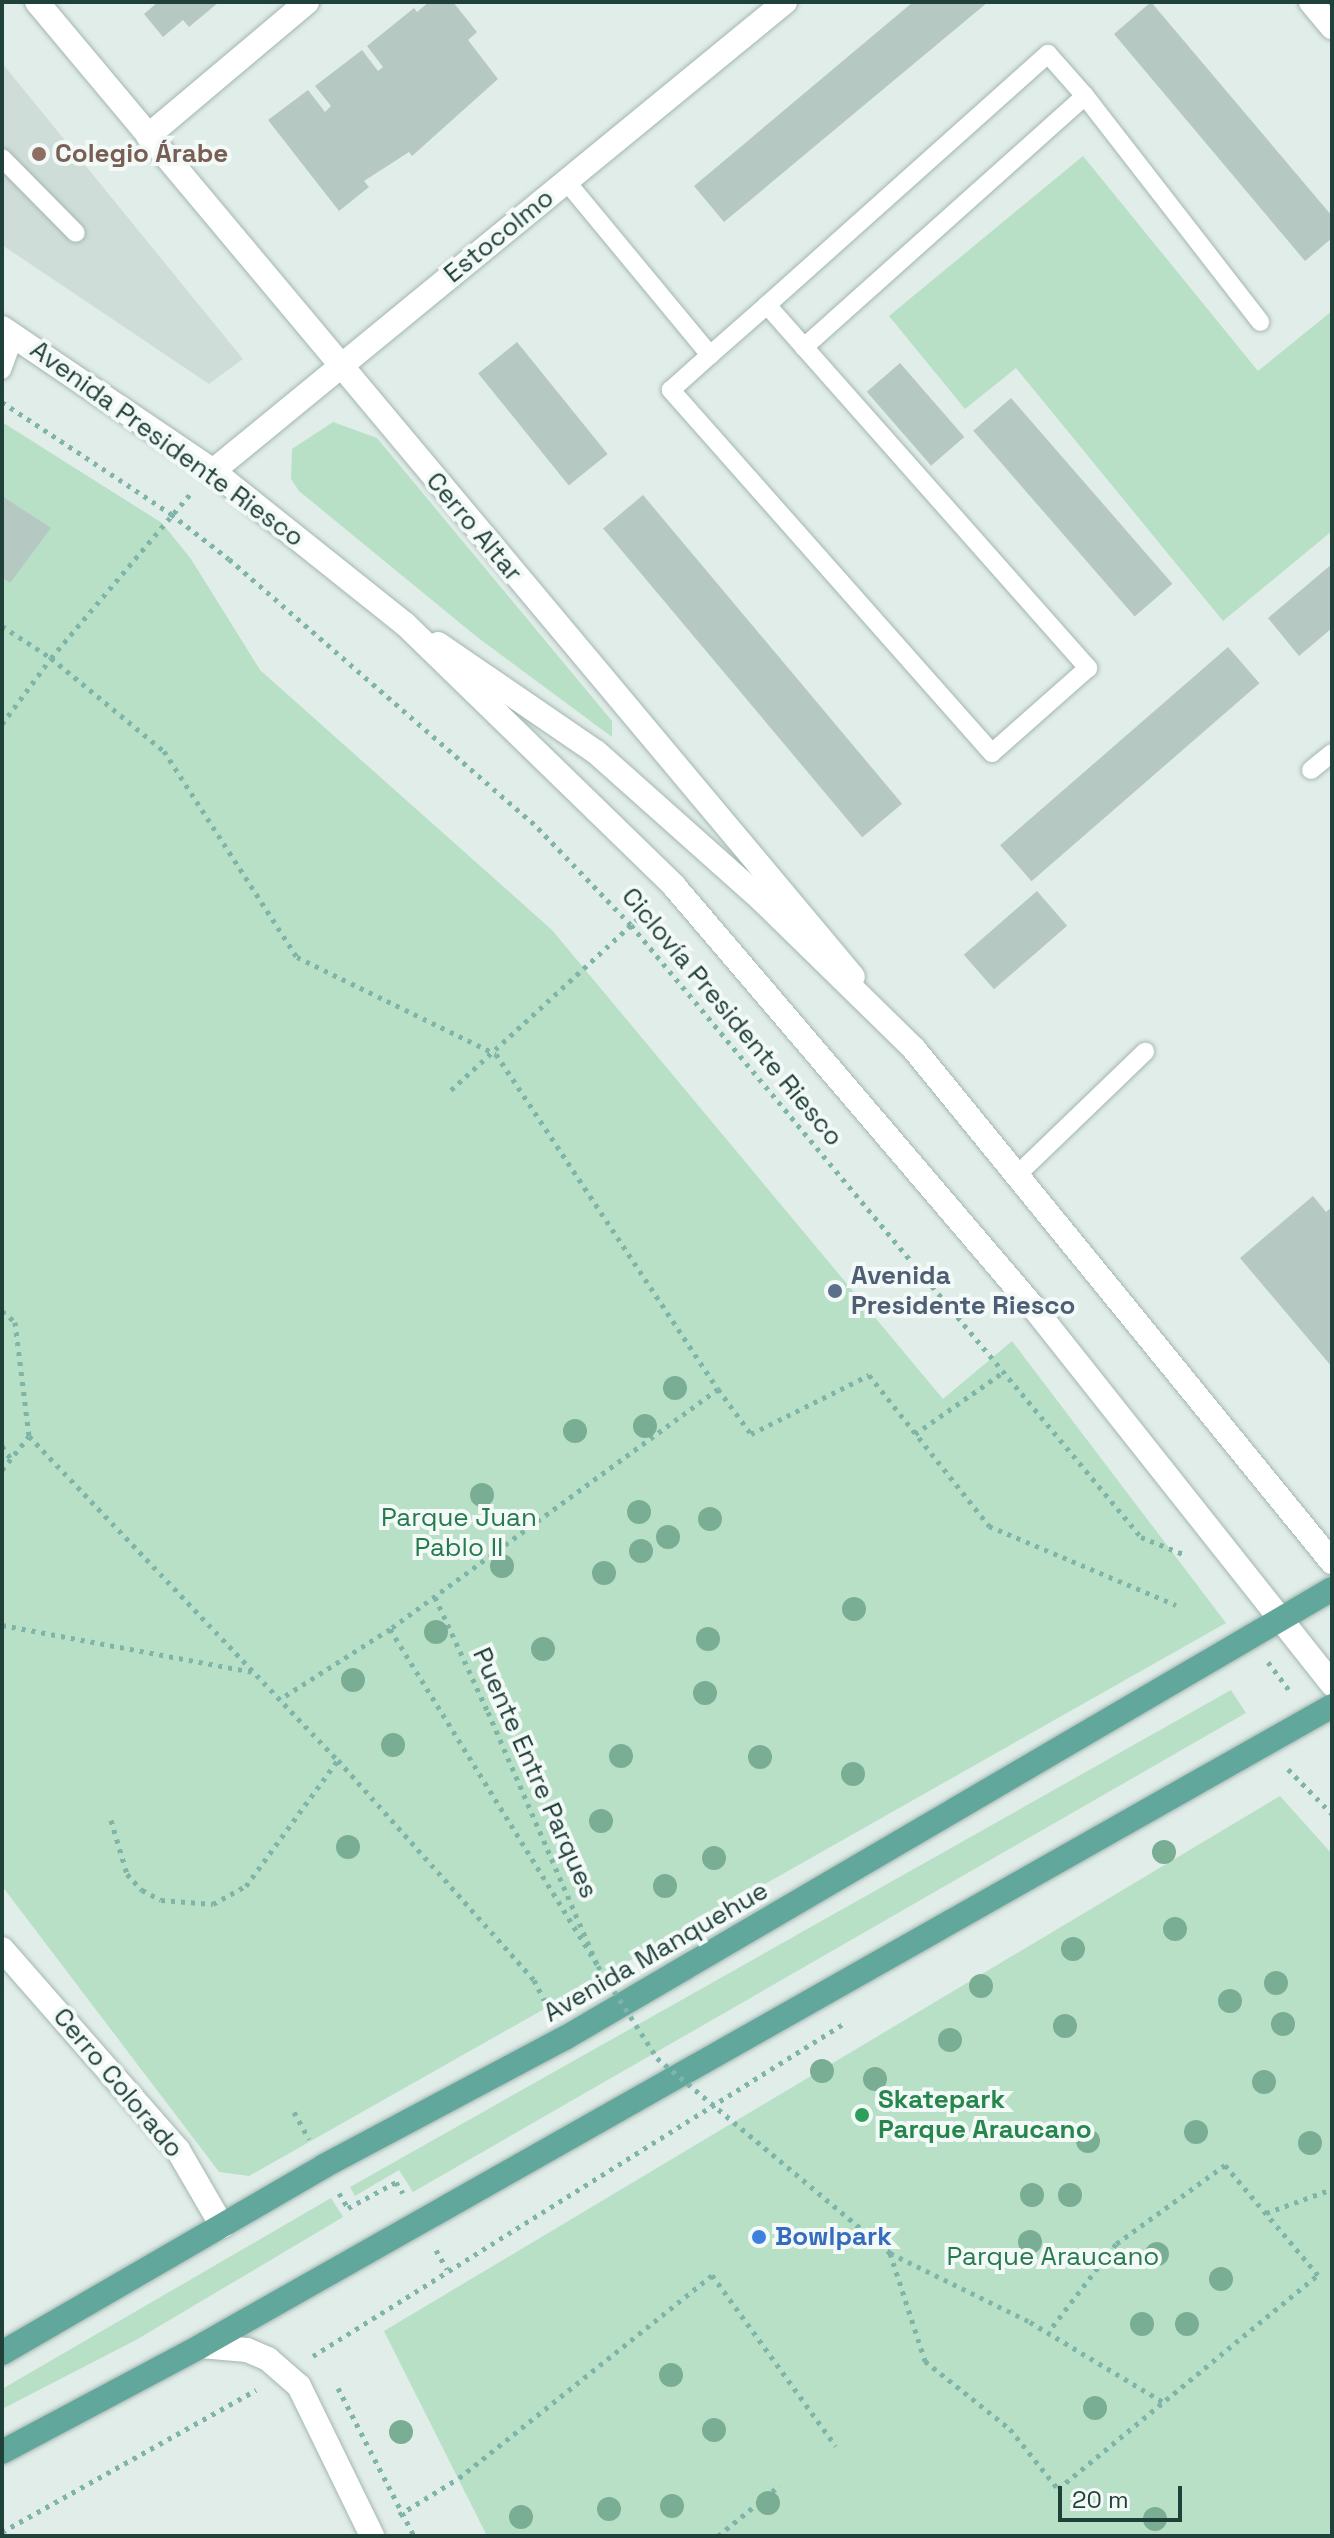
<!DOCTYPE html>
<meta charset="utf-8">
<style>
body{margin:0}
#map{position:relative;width:1334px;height:2538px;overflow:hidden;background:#e1ede9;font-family:"Space Grotesk",sans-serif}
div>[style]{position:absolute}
.built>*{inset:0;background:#cfddd8}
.green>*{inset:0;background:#b8e0c6}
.building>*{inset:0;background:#b6c8c2;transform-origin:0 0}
.path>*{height:5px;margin-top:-2.5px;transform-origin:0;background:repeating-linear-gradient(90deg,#7fb4a8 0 4px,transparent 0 10px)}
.roads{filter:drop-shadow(0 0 2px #a3b6b1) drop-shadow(0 0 2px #a3b6b1)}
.service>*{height:18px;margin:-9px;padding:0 9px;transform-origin:9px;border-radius:9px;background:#fff}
.minor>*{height:24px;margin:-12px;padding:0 12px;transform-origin:12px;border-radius:12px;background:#fff}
.tertiary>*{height:24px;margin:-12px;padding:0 12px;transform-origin:12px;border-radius:12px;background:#fff}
.secondary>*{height:24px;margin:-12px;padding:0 12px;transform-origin:12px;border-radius:12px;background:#fff}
.primary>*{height:24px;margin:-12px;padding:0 12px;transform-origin:12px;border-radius:12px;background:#62a79b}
.path-bridge>*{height:5px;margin-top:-2.5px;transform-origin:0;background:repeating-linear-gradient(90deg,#7fb4a8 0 4px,transparent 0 10px)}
.trees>*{width:24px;height:24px;margin:-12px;border-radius:50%;background:#7aae94}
.dots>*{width:22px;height:22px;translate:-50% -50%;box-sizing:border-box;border:4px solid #f2f9f6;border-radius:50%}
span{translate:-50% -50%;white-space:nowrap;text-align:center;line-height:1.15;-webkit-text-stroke:8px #f2f9f6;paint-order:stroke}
.education-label{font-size:26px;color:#785e54;font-weight:700}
.left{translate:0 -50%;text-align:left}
.street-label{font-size:26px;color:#20403a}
.service-label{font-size:26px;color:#4e5e75;font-weight:700}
.park-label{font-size:26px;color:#267a4e}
.leisure-label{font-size:26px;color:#27864d;font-weight:700}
.shop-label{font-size:26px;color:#366cbe;font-weight:700}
.frame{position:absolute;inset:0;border:4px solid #20403a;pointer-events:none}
.scale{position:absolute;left:1058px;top:2486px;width:124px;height:36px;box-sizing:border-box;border:4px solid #20403a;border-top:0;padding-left:10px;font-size:24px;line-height:28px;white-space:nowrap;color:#20403a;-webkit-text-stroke:6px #f2f9f6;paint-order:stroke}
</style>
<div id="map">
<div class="built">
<div style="clip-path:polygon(2px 63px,243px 359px,209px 384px,2px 245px)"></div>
</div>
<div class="green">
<div style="clip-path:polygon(1083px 156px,1258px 371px,1332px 311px,1332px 531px,1223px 621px,1016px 368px,965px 409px,889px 316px)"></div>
<div style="clip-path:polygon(2px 422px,162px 523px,191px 559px,260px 670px,552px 930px,943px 1399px,1012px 1341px,1226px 1623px,249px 2176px,219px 2172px,213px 2164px,2px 1886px)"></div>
<div style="clip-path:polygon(333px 422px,377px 438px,612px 721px,612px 737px,477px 637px,299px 491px,291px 479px,292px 449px)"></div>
<div style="clip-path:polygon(1231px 1690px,1246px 1713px,413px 2192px,399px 2170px,355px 2196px,350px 2187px)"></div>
<div style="clip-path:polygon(1280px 1796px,1332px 1854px,1332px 2536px,487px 2536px,384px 2331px)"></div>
<div style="clip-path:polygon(331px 2198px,343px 2217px,136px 2340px,2px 2409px,2px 2389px)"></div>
</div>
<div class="building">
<div style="clip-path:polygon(158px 2px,219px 2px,189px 27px,183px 20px,163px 37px,144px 14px)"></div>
<div style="clip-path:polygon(429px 2px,453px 2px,477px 32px,468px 40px,498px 79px,412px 156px,409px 152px,364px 181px,369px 187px,339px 211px,268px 120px,308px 90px,325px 112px,331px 106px,315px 86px,362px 50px,378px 71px,383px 67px,367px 46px,414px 8px,417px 12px)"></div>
<div style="clip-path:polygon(913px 2px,988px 2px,724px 222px,694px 186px)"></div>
<div style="clip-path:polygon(1151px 2px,1332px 216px,1332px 238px,1305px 261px,1114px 34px)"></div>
<div style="left:517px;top:342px;width:144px;height:50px;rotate:51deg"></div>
<div style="left:900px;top:363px;width:98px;height:44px;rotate:49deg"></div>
<div style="left:1011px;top:398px;width:246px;height:50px;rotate:49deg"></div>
<div style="left:643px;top:495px;width:403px;height:52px;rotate:50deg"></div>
<div style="clip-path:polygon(2px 496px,51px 528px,10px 583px,2px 577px)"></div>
<div style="clip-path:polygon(1332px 564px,1332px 628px,1299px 656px,1268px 618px)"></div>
<div style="left:1228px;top:647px;width:48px;height:302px;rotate:49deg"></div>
<div style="left:1037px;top:891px;width:46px;height:97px;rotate:49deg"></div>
<div style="clip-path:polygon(1313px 1196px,1326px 1212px,1332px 1207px,1332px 1367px,1240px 1258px)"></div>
</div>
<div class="path">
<div style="left:2px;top:402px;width:203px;rotate:33.5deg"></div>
<div style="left:171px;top:514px;width:73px;rotate:37.8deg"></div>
<div style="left:229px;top:559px;width:410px;rotate:41deg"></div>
<div style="left:538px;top:828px;width:134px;rotate:46.2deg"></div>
<div style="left:631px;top:925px;width:797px;rotate:50.19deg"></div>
<div style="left:1141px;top:1537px;width:45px;rotate:22deg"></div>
<div style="left:2px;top:626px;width:59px;rotate:33.1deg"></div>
<div style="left:51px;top:658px;width:146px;rotate:39.5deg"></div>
<div style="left:164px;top:751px;width:245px;rotate:57.2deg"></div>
<div style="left:297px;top:957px;width:221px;rotate:26deg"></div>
<div style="left:496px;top:1054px;width:402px;rotate:56.5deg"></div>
<div style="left:718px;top:1389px;width:406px;rotate:143.8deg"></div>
<div style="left:390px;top:1629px;width:130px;rotate:147.5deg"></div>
<div style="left:2px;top:724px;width:82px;rotate:-53.4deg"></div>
<div style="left:51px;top:658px;width:216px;rotate:-49.7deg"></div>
<div style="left:451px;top:1090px;width:271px;rotate:-42.5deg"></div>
<div style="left:2px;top:1311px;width:17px;rotate:40deg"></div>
<div style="left:15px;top:1322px;width:115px;rotate:83deg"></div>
<div style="left:29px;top:1436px;width:448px;rotate:46.4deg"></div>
<div style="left:338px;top:1760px;width:295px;rotate:48.3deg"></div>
<div style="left:534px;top:1980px;width:33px;rotate:63deg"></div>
<div style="left:718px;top:1389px;width:56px;rotate:53.7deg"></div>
<div style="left:751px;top:1434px;width:132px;rotate:-26.6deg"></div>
<div style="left:869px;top:1375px;width:193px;rotate:51.5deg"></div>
<div style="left:989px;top:1526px;width:203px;rotate:22.9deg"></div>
<div style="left:915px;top:1434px;width:110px;rotate:-35deg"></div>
<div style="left:2px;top:1446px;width:16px;rotate:55deg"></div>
<div style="left:2px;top:1470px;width:43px;rotate:-51.5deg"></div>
<div style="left:435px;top:1597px;width:127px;rotate:65.3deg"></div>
<div style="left:2px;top:1625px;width:256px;rotate:10.6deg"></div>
<div style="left:390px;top:1629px;width:396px;rotate:58.3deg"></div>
<div style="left:1268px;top:1662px;width:39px;rotate:53deg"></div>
<div style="left:1288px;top:1769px;width:63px;rotate:45.6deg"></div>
<div style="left:111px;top:1820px;width:56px;rotate:73.5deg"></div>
<div style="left:127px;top:1874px;width:22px;rotate:47deg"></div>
<div style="left:142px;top:1890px;width:21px;rotate:28deg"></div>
<div style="left:161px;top:1900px;width:52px;rotate:4.4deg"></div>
<div style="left:213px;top:1904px;width:38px;rotate:-29deg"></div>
<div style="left:246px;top:1886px;width:156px;rotate:-53.9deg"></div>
<div style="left:294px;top:2112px;width:31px;rotate:61deg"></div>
<div style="left:339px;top:2193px;width:17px;rotate:59deg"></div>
<div style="left:348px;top:2208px;width:55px;rotate:-28.4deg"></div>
<div style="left:396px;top:2182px;width:13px;rotate:58deg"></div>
<div style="left:1266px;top:2213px;width:70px;rotate:-20deg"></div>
<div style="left:436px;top:2250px;width:22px;rotate:60deg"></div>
<div style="left:890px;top:2253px;width:114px;rotate:72deg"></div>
<div style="left:925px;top:2361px;width:109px;rotate:38.7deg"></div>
<div style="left:1010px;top:2429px;width:77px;rotate:51.3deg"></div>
<div style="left:1058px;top:2489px;width:337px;rotate:-39.5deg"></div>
<div style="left:1318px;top:2275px;width:144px;rotate:-130.2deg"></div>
<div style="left:1225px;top:2165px;width:135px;rotate:144.1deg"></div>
<div style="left:1116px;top:2244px;width:110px;rotate:127.6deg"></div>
<div style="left:1030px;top:2322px;width:155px;rotate:31deg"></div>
<div style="left:313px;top:2356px;width:625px;rotate:-32.06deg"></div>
<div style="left:338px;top:2388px;width:166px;rotate:62.8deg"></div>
<div style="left:399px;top:2515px;width:70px;rotate:-31.7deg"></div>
<div style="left:459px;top:2478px;width:324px;rotate:-38.7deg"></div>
<div style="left:712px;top:2275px;width:211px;rotate:54.1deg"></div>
<div style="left:2px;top:2532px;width:291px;rotate:-29.2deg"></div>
<div style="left:718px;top:2536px;width:80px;rotate:-39.4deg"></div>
</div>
<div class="roads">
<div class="service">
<div style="left:1085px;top:96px;width:286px;rotate:52.2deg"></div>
<div style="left:2px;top:158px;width:105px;rotate:45.4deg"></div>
<div style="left:566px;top:181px;width:226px;rotate:50.4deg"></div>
<div style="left:767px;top:305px;width:56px;rotate:48.6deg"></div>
<div style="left:804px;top:347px;width:429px;rotate:48.5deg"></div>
<div style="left:1088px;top:668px;width:128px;rotate:138.5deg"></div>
<div style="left:992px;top:753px;width:485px;rotate:-131.5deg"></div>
<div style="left:671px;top:390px;width:52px;rotate:-41.9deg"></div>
<div style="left:710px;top:355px;width:76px;rotate:-41.3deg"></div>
<div style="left:767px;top:305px;width:377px;rotate:-41.8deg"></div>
<div style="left:1048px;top:54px;width:56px;rotate:48.6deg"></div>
<div style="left:1085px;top:96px;width:377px;rotate:138.2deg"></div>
<div style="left:2px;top:370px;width:37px;rotate:-70deg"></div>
<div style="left:1311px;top:770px;width:27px;rotate:-39deg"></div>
<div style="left:1017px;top:1175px;width:178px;rotate:-43.9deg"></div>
</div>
<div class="minor">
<div style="left:37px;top:2px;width:1271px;rotate:50.07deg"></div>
<div style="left:1311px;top:2px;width:33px;rotate:50deg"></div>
<div style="left:148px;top:136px;width:208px;rotate:-40.1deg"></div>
<div style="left:213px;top:471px;width:740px;rotate:-39.35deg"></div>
<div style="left:2px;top:1949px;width:267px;rotate:48.8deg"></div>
<div style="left:178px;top:2150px;width:88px;rotate:59.9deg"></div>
</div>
<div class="tertiary">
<div style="left:201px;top:2346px;width:46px;rotate:5deg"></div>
<div style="left:247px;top:2350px;width:23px;rotate:23deg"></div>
<div style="left:268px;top:2359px;width:41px;rotate:41.1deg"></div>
<div style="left:299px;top:2386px;width:167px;rotate:64deg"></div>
</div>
<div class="secondary">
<div style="left:2px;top:328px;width:255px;rotate:34.1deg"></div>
<div style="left:213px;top:471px;width:246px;rotate:38.6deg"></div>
<div style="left:405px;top:624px;width:376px;rotate:44.2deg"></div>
<div style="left:674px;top:886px;width:555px;rotate:49.53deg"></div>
<div style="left:1034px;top:1308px;width:480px;rotate:51.6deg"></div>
<div style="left:438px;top:644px;width:191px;rotate:34.4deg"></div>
<div style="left:596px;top:752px;width:224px;rotate:41.7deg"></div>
<div style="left:763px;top:901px;width:211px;rotate:44.4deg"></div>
<div style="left:914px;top:1049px;width:662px;rotate:50.83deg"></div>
</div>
<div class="primary">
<div style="left:2px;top:2353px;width:372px;rotate:-30.1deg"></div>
<div style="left:324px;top:2166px;width:273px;rotate:-28deg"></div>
<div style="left:565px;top:2038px;width:889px;rotate:-30.34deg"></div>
<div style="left:2px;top:2452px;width:225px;rotate:-28deg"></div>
<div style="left:201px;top:2346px;width:1300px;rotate:-29.5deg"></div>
</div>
</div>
<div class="path-bridge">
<div style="left:488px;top:1712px;width:277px;rotate:66.6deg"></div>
<div style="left:598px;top:1966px;width:109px;rotate:57.3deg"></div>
<div style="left:657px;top:2058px;width:304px;rotate:39.9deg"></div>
<div style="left:890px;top:2253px;width:156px;rotate:26.2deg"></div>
</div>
<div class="trees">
<div style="left:675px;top:1388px"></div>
<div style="left:645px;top:1426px"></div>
<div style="left:575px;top:1431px"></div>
<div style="left:482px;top:1495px"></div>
<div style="left:639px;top:1512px"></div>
<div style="left:710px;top:1519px"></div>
<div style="left:668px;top:1537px"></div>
<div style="left:641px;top:1551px"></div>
<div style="left:502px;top:1566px"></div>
<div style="left:604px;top:1573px"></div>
<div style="left:854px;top:1609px"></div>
<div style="left:436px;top:1632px"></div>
<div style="left:708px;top:1639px"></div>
<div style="left:543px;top:1649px"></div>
<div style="left:353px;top:1680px"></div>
<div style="left:705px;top:1693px"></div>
<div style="left:393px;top:1745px"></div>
<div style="left:621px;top:1756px"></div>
<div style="left:760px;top:1757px"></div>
<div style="left:853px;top:1774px"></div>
<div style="left:601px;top:1821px"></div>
<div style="left:348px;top:1847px"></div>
<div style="left:1164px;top:1852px"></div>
<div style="left:714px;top:1858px"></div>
<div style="left:665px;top:1886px"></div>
<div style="left:1175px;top:1929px"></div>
<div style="left:1073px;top:1949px"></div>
<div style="left:1276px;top:1983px"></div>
<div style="left:981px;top:1986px"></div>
<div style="left:1230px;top:2001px"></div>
<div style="left:1283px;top:2024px"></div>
<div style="left:1065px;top:2026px"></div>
<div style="left:950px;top:2040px"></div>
<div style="left:822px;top:2071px"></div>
<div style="left:875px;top:2079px"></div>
<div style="left:1264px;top:2082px"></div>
<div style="left:1196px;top:2132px"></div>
<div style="left:1088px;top:2141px"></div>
<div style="left:1310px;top:2143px"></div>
<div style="left:1032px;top:2195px"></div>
<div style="left:1070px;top:2195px"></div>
<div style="left:1030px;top:2242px"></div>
<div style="left:1157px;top:2254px"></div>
<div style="left:1221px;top:2279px"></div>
<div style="left:1142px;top:2324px"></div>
<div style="left:1187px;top:2324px"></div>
<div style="left:671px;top:2375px"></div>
<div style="left:1095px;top:2408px"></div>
<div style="left:714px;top:2430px"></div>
<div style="left:401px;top:2432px"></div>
<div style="left:768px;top:2503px"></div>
<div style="left:672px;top:2506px"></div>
<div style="left:609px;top:2509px"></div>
<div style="left:521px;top:2517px"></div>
<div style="left:1155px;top:2519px"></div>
</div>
<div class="dots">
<div style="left:39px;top:154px;background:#8d6e63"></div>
<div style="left:835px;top:1291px;background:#5c6f8a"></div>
<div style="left:862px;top:2115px;background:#2e9e5b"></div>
<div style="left:759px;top:2237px;background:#3f7fe0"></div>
</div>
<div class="education-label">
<span class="left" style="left:55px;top:154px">Colegio Árabe</span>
</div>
<div class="street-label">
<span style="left:499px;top:236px;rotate:-39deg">Estocolmo</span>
<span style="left:167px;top:444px;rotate:36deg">Avenida Presidente Riesco</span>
<span style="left:474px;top:527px;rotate:50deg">Cerro Altar</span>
<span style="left:732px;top:1017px;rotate:50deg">Ciclovía Presidente Riesco</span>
<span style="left:535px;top:1773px;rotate:66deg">Puente Entre Parques</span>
<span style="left:656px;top:1952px;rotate:-30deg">Avenida Manquehue</span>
<span style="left:118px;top:2083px;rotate:50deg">Cerro Colorado</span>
</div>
<div class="service-label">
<span class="left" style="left:851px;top:1291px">Avenida<br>Presidente Riesco</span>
</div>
<div class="park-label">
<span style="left:459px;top:1533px">Parque Juan<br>Pablo II</span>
<span style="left:1053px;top:2257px">Parque Araucano</span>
</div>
<div class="leisure-label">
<span class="left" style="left:878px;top:2115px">Skatepark<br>Parque Araucano</span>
</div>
<div class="shop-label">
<span class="left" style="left:775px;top:2237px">Bowlpark</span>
</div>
<div class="frame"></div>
<div class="scale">20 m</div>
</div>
